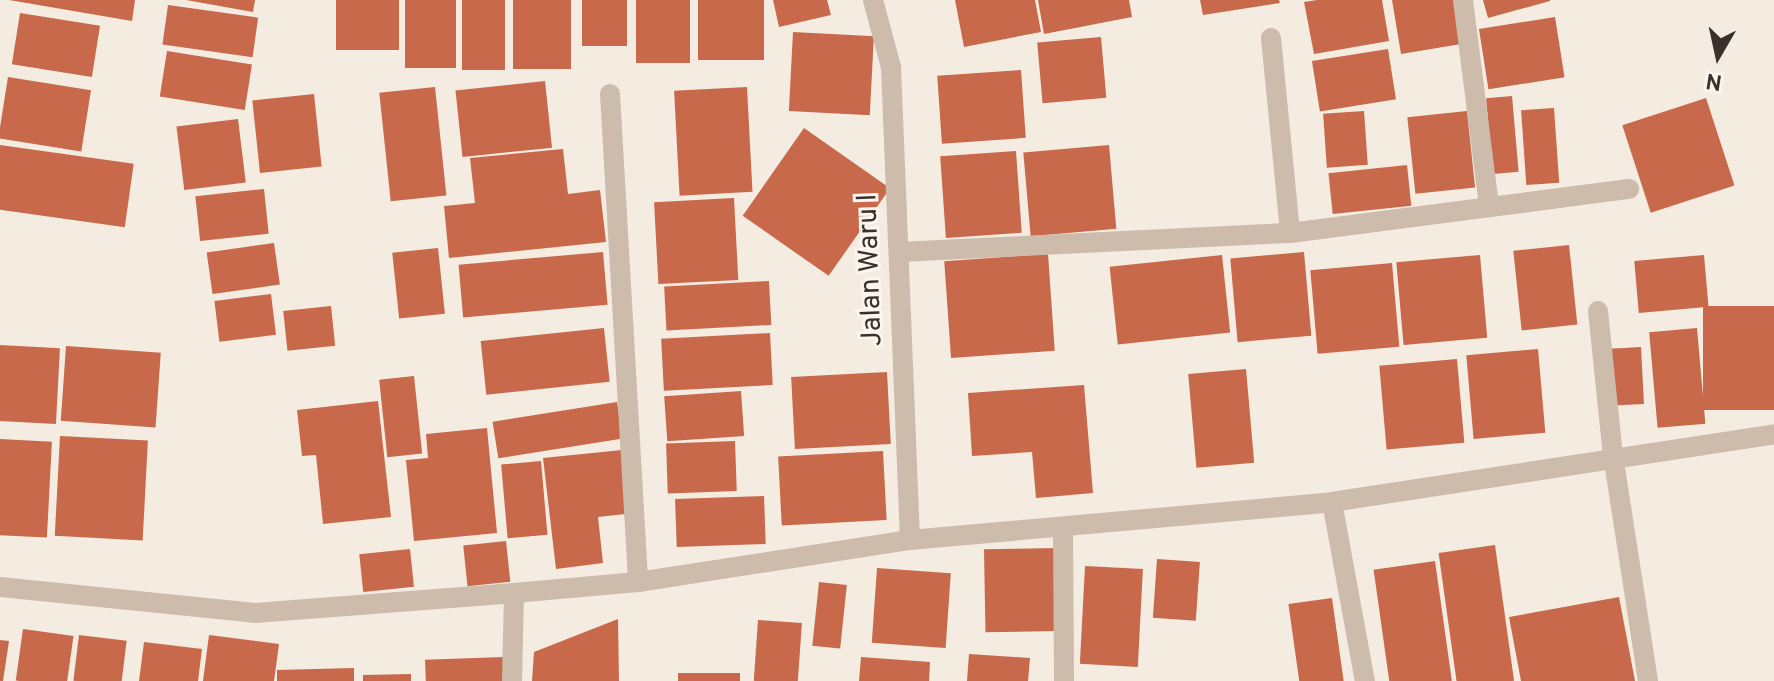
<!DOCTYPE html>
<style>
body{margin:0}
#map{position:relative;width:1774px;height:681px;overflow:hidden;background:#f4ebe1;font-family:Overpass,sans-serif}
div>[style]{position:absolute}
.building>*{inset:0;background:#c8694b;transform-origin:0 0}
.minor>*{height:20px;margin:-10px;padding:0 10px;transform-origin:10px;border-radius:10px;background:#cdbbac}
span{translate:-50% -50%;white-space:nowrap;text-align:center;line-height:1.15;-webkit-text-stroke:6px #fbf5ee;paint-order:stroke}
.street-label{font-size:28px;color:#3b302b}
.north{position:absolute;left:1678px;top:16px;width:80px;height:80px;-webkit-text-stroke:6px #fbf5ee;paint-order:stroke;rotate:189deg;font-size:22px;font-weight:700;line-height:32px;text-align:center;color:#3b302b}
.north::after{content:'';display:block;margin:auto;width:28px;height:36px;background:#3b302b;clip-path:polygon(50% 0,100% 100%,50% 72%,0 100%)}
</style>
<div id="map">
<div class="building">
<div style="clip-path:polygon(9px 0,135px 0,132px 21px)"></div>
<div style="clip-path:polygon(186px 0,255px 0,253px 12px)"></div>
<div style="left:336px;top:0;width:63px;height:50px"></div>
<div style="left:405px;top:0;width:51px;height:68px"></div>
<div style="left:462px;top:0;width:43px;height:70px"></div>
<div style="left:513px;top:0;width:58px;height:69px"></div>
<div style="left:582px;top:0;width:45px;height:46px"></div>
<div style="left:636px;top:0;width:54px;height:63px"></div>
<div style="left:698px;top:0;width:66px;height:60px"></div>
<div style="clip-path:polygon(773px 0,827px 0,831px 15px,779px 27px)"></div>
<div style="clip-path:polygon(955px 0,1035px 0,1041px 32px,964px 47px)"></div>
<div style="clip-path:polygon(1038px 0,1129px 0,1132px 17px,1044px 34px)"></div>
<div style="clip-path:polygon(1200px 0,1279px 0,1280px 3px,1203px 15px)"></div>
<div style="clip-path:polygon(1317px 0,1382px 0,1389px 41px,1314px 54px,1304px 2px)"></div>
<div style="clip-path:polygon(1392px 0,1460px 0,1467px 43px,1401px 54px)"></div>
<div style="clip-path:polygon(1483px 0,1550px 0,1550px 1px,1488px 18px)"></div>
<div style="left:168px;top:5px;width:91px;height:40px;rotate:8deg"></div>
<div style="left:20px;top:13px;width:81px;height:52px;rotate:9deg"></div>
<div style="left:1555px;top:17px;width:61px;height:77px;rotate:81deg"></div>
<div style="left:793px;top:32px;width:81px;height:79px;rotate:3deg"></div>
<div style="left:1101px;top:37px;width:61px;height:64px;rotate:85deg"></div>
<div style="left:1388px;top:49px;width:51px;height:77px;rotate:81deg"></div>
<div style="left:167px;top:51px;width:86px;height:46px;rotate:9deg"></div>
<div style="left:1021px;top:70px;width:68px;height:84px;rotate:86deg"></div>
<div style="left:8px;top:77px;width:84px;height:62px;rotate:9deg"></div>
<div style="left:545px;top:81px;width:67px;height:90px;rotate:84deg"></div>
<div style="left:435px;top:87px;width:109px;height:56px;rotate:84deg"></div>
<div style="left:747px;top:87px;width:105px;height:73px;rotate:87deg"></div>
<div style="left:314px;top:94px;width:73px;height:62px;rotate:84deg"></div>
<div style="left:1512px;top:96px;width:76px;height:26px;rotate:85deg"></div>
<div style="left:1706px;top:98px;width:92px;height:88px;rotate:72deg"></div>
<div style="left:1554px;top:108px;width:75px;height:33px;rotate:86deg"></div>
<div style="left:1364px;top:111px;width:54px;height:41px;rotate:86deg"></div>
<div style="left:1467px;top:111px;width:77px;height:60px;rotate:84deg"></div>
<div style="left:238px;top:119px;width:64px;height:62px;rotate:83deg"></div>
<div style="left:804px;top:128px;width:105px;height:107px;rotate:35deg"></div>
<div style="left:0;top:145px;width:135px;height:64px;rotate:8deg"></div>
<div style="left:1109px;top:145px;width:84px;height:86px;rotate:85deg"></div>
<div style="clip-path:polygon(563px 149px,568px 194px,600px 190px,606px 242px,449px 258px,444px 206px,475px 203px,470px 158px)"></div>
<div style="left:1016px;top:151px;width:82px;height:76px;rotate:86deg"></div>
<div style="left:1407px;top:165px;width:41px;height:79px;rotate:84deg"></div>
<div style="left:264px;top:189px;width:45px;height:69px;rotate:84deg"></div>
<div style="left:734px;top:198px;width:82px;height:80px;rotate:87deg"></div>
<div style="left:274px;top:243px;width:42px;height:68px;rotate:82deg"></div>
<div style="left:1569px;top:245px;width:80px;height:56px;rotate:84deg"></div>
<div style="left:438px;top:248px;width:66px;height:46px;rotate:84deg"></div>
<div style="left:603px;top:252px;width:53px;height:145px;rotate:85deg"></div>
<div style="left:1304px;top:252px;width:84px;height:74px;rotate:85deg"></div>
<div style="left:1048px;top:254px;width:97px;height:104px;rotate:86deg"></div>
<div style="left:1222px;top:255px;width:78px;height:113px;rotate:84deg"></div>
<div style="left:1480px;top:255px;width:83px;height:84px;rotate:85deg"></div>
<div style="left:1704px;top:255px;width:52px;height:70px;rotate:85deg"></div>
<div style="left:1392px;top:263px;width:84px;height:82px;rotate:85deg"></div>
<div style="left:769px;top:281px;width:44px;height:105px;rotate:87deg"></div>
<div style="left:271px;top:294px;width:41px;height:57px;rotate:83deg"></div>
<div style="left:331px;top:306px;width:40px;height:48px;rotate:84deg"></div>
<div style="left:1774px;top:306px;width:104px;height:71px;rotate:90deg"></div>
<div style="left:604px;top:328px;width:54px;height:124px;rotate:84deg"></div>
<div style="left:1697px;top:328px;width:96px;height:48px;rotate:85deg"></div>
<div style="left:770px;top:333px;width:52px;height:109px;rotate:87deg"></div>
<div style="left:0;top:345px;width:60px;height:76px;rotate:3deg"></div>
<div style="left:66px;top:346px;width:95px;height:75px;rotate:4deg"></div>
<div style="left:1641px;top:347px;width:57px;height:36px;rotate:87deg"></div>
<div style="left:1538px;top:349px;width:84px;height:72px;rotate:85deg"></div>
<div style="left:1457px;top:359px;width:84px;height:78px;rotate:85deg"></div>
<div style="left:1246px;top:369px;width:94px;height:58px;rotate:85deg"></div>
<div style="left:887px;top:372px;width:72px;height:96px;rotate:87deg"></div>
<div style="left:414px;top:376px;width:78px;height:35px;rotate:84deg"></div>
<div style="clip-path:polygon(1084px 385px,1093px 493px,1036px 498px,1032px 452px,972px 456px,968px 393px)"></div>
<div style="left:741px;top:391px;width:45px;height:77px;rotate:86deg"></div>
<div style="clip-path:polygon(378px 401px,391px 517px,323px 524px,316px 455px,302px 456px,297px 410px)"></div>
<div style="left:617px;top:402px;width:37px;height:126px;rotate:81deg"></div>
<div style="clip-path:polygon(487px 428px,497px 533px,414px 541px,406px 460px,428px 458px,426px 434px)"></div>
<div style="left:60px;top:436px;width:88px;height:100px;rotate:3deg"></div>
<div style="left:0;top:439px;width:52px;height:96px;rotate:3deg"></div>
<div style="left:735px;top:441px;width:50px;height:69px;rotate:88deg"></div>
<div style="clip-path:polygon(622px 450px,625px 514px,598px 517px,603px 563px,556px 569px,543px 458px)"></div>
<div style="left:883px;top:451px;width:69px;height:105px;rotate:87deg"></div>
<div style="left:541px;top:461px;width:74px;height:40px;rotate:85deg"></div>
<div style="left:764px;top:496px;width:48px;height:89px;rotate:88deg"></div>
<div style="left:506px;top:541px;width:41px;height:43px;rotate:84deg"></div>
<div style="left:1495px;top:545px;width:137px;height:57px;rotate:82deg"></div>
<div style="left:1058px;top:548px;width:83px;height:74px;rotate:89deg"></div>
<div style="left:410px;top:549px;width:38px;height:51px;rotate:84deg"></div>
<div style="left:1157px;top:559px;width:43px;height:59px;rotate:4deg"></div>
<div style="left:1435px;top:561px;width:121px;height:62px;rotate:82deg"></div>
<div style="left:1085px;top:566px;width:58px;height:98px;rotate:3deg"></div>
<div style="left:877px;top:568px;width:74px;height:75px;rotate:4deg"></div>
<div style="left:819px;top:582px;width:28px;height:64px;rotate:6deg"></div>
<div style="clip-path:polygon(1619px 597px,1635px 681px,1521px 681px,1509px 617px)"></div>
<div style="left:1332px;top:598px;width:84px;height:44px;rotate:82deg"></div>
<div style="clip-path:polygon(618px 619px,619px 681px,532px 681px,534px 652px)"></div>
<div style="left:758px;top:620px;width:44px;height:61px;rotate:4deg"></div>
<div style="left:23px;top:629px;width:51px;height:52px;rotate:8deg"></div>
<div style="left:79px;top:635px;width:48px;height:46px;rotate:7deg"></div>
<div style="clip-path:polygon(209px 635px,279px 644px,274px 681px,203px 681px)"></div>
<div style="clip-path:polygon(0 640px,9px 641px,3px 681px,0 681px)"></div>
<div style="clip-path:polygon(144px 642px,202px 649px,198px 681px,139px 681px)"></div>
<div style="clip-path:polygon(969px 654px,1030px 658px,1028px 681px,967px 681px)"></div>
<div style="left:504px;top:657px;width:24px;height:79px;rotate:88deg"></div>
<div style="clip-path:polygon(861px 657px,930px 662px,929px 681px,859px 681px)"></div>
<div style="clip-path:polygon(354px 668px,354px 681px,277px 681px,277px 670px)"></div>
<div style="left:740px;top:673px;width:8px;height:62px;rotate:90deg"></div>
<div style="clip-path:polygon(411px 674px,411px 681px,363px 681px,363px 675px)"></div>
</div>
<div class="minor">
<div style="left:873px;top:0;width:69px;rotate:75deg"></div>
<div style="left:891px;top:67px;width:473px;rotate:87.7deg"></div>
<div style="left:1463px;top:0;width:209px;rotate:82.8deg"></div>
<div style="left:1271px;top:38px;width:196px;rotate:84.4deg"></div>
<div style="left:610px;top:94px;width:489px;rotate:86.7deg"></div>
<div style="left:899px;top:252px;width:391px;rotate:-2.8deg"></div>
<div style="left:1290px;top:233px;width:342px;rotate:-7.4deg"></div>
<div style="left:1598px;top:311px;width:145px;rotate:84.1deg"></div>
<div style="left:1613px;top:455px;width:229px;rotate:81.2deg"></div>
<div style="left:1332px;top:502px;width:182px;rotate:79.6deg"></div>
<div style="left:1063px;top:530px;width:151px;rotate:89.6deg"></div>
<div style="left:0;top:587px;width:256px;rotate:5.8deg"></div>
<div style="left:255px;top:613px;width:260px;rotate:-4.4deg"></div>
<div style="left:514px;top:593px;width:124px;rotate:-5.1deg"></div>
<div style="left:638px;top:582px;width:275px;rotate:-8.8deg"></div>
<div style="left:910px;top:540px;width:424px;rotate:-5.1deg"></div>
<div style="left:1332px;top:502px;width:447px;rotate:-8.7deg"></div>
<div style="left:512px;top:681px;width:88px;rotate:-88.7deg"></div>
</div>
<div class="street-label">
<span style="left:871px;top:270px;rotate:-92deg">Jalan Waru I</span>
</div>
<div class="north">N</div>
</div>
